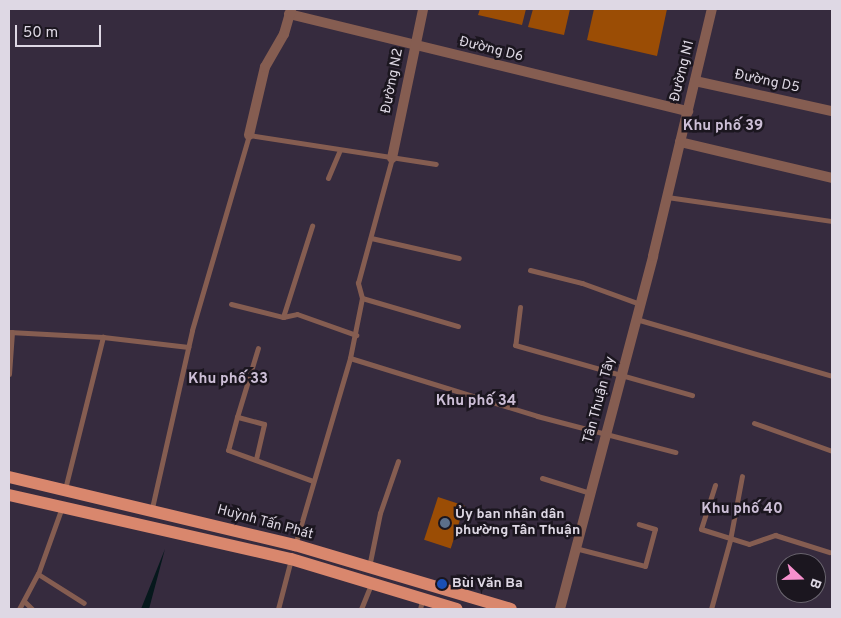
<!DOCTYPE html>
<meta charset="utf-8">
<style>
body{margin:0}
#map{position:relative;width:841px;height:618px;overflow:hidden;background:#362b3e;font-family:Overpass,sans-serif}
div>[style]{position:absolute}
.water>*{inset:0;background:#06181c}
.building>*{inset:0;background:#9b4d05;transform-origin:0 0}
.service>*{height:5px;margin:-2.5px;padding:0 2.5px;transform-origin:2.5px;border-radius:2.5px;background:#855d51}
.minor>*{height:10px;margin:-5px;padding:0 5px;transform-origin:5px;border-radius:5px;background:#855d51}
.primary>*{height:12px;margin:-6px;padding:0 6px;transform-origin:6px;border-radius:6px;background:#d9876d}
.dots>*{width:14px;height:14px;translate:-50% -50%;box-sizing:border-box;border:2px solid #1b161f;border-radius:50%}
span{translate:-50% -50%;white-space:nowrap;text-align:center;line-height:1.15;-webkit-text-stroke:5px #1b161f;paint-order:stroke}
.street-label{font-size:14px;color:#ded8e4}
.poi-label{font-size:14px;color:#ded8e4;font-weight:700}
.left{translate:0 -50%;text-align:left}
.neighbourhood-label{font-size:15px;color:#cdbfd7;font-weight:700}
.frame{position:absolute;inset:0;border:10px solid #ded8e4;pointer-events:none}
.north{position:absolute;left:776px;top:553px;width:50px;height:50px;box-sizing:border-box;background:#1b161f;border:1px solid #69646e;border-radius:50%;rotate:111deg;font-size:14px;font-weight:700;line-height:20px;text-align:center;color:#ded8e4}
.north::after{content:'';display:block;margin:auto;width:18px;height:22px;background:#f790cd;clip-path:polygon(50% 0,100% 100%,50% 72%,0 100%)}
.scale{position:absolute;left:15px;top:25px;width:86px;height:22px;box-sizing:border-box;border:2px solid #ded8e4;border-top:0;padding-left:6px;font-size:15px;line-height:18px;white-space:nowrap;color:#ded8e4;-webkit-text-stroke:4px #1b161f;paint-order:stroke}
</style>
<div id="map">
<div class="water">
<div style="clip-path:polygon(165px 549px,149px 609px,141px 609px)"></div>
</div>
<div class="building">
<div style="clip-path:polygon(480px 9px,526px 9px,522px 25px,478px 15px)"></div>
<div style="clip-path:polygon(533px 9px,570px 9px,564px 35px,528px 27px)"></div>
<div style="clip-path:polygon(594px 9px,667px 9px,657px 56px,587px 40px)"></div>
<div style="left:438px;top:497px;width:28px;height:45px;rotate:18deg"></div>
</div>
<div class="service">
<div style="left:328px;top:178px;width:30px;rotate:-67deg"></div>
<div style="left:667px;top:197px;width:167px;rotate:8.3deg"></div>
<div style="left:371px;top:238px;width:90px;rotate:12.8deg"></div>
<div style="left:530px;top:270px;width:54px;rotate:14deg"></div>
<div style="left:582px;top:283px;width:62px;rotate:19.9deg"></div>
<div style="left:362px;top:298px;width:100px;rotate:16.3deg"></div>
<div style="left:231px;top:304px;width:54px;rotate:14deg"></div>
<div style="left:283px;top:317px;width:14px;rotate:-12deg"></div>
<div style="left:297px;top:314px;width:63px;rotate:19.6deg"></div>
<div style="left:520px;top:307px;width:38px;rotate:97deg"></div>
<div style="left:515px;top:345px;width:184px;rotate:15.8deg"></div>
<div style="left:283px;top:317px;width:96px;rotate:-72.3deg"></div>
<div style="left:636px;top:319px;width:204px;rotate:16.2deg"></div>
<div style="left:9px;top:332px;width:94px;rotate:3deg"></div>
<div style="left:103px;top:337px;width:86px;rotate:6.7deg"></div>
<div style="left:350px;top:358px;width:196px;rotate:17.2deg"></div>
<div style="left:537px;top:416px;width:143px;rotate:14.6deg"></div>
<div style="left:9px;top:374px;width:42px;rotate:-85.9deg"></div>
<div style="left:237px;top:417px;width:34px;rotate:105deg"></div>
<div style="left:228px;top:450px;width:90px;rotate:20deg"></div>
<div style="left:754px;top:423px;width:83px;rotate:19.7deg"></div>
<div style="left:256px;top:459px;width:36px;rotate:-77deg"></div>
<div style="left:264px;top:424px;width:28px;rotate:-165deg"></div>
<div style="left:237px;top:417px;width:72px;rotate:-73.1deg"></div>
<div style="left:542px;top:478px;width:50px;rotate:17.4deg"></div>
<div style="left:715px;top:485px;width:46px;rotate:107.7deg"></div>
<div style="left:701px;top:529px;width:50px;rotate:17.4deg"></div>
<div style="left:749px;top:544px;width:28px;rotate:-19deg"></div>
<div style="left:775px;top:535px;width:57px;rotate:17.5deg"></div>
<div style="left:65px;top:489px;width:157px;rotate:-76deg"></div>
<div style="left:152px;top:508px;width:182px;rotate:-77.3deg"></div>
<div style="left:192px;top:330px;width:203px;rotate:-73.7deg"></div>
<div style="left:249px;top:135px;width:189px;rotate:8.8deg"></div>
<div style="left:295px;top:545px;width:195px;rotate:-73.6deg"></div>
<div style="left:350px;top:358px;width:61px;rotate:-78.7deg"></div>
<div style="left:362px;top:298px;width:16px;rotate:-105deg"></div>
<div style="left:358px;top:283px;width:130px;rotate:-74.8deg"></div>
<div style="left:575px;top:548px;width:72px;rotate:14.4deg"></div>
<div style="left:645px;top:566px;width:38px;rotate:-75deg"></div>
<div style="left:655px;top:529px;width:17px;rotate:-163deg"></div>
<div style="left:369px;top:567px;width:55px;rotate:-78.5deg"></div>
<div style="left:380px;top:513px;width:55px;rotate:-70.9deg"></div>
<div style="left:38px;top:574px;width:54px;rotate:32.2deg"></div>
<div style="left:25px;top:602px;width:10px;rotate:45deg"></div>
<div style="left:19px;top:609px;width:40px;rotate:-62deg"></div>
<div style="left:38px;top:574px;width:71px;rotate:-70.3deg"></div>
<div style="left:278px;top:609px;width:52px;rotate:-75.4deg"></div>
<div style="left:361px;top:609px;width:27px;rotate:-68deg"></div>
<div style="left:420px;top:609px;width:9px;rotate:-77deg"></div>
<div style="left:711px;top:609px;width:72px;rotate:-74.6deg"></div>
<div style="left:730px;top:540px;width:65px;rotate:-79.4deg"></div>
</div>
<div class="minor">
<div style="left:289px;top:14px;width:411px;rotate:13.7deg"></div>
<div style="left:695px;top:81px;width:140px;rotate:12.4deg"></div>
<div style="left:249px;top:135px;width:70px;rotate:-76.8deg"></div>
<div style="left:265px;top:67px;width:38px;rotate:-60deg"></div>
<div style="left:284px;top:34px;width:26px;rotate:-74deg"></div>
<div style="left:680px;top:142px;width:156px;rotate:13.3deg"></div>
<div style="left:392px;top:158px;width:152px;rotate:-78.2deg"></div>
<div style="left:560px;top:609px;width:365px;rotate:-75.2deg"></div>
<div style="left:653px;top:256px;width:254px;rotate:-76.6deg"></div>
</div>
<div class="primary">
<div style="left:9px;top:477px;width:294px;rotate:13.4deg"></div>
<div style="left:295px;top:545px;width:225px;rotate:16.5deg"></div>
<div style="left:9px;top:495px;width:289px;rotate:12.8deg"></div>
<div style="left:291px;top:559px;width:173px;rotate:16.8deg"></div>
</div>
<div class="dots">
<div style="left:445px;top:523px;background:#5c6f8a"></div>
<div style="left:442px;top:584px;background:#1a4fb4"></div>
</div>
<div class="street-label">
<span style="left:491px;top:50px;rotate:14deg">Đường D6</span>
<span style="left:683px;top:71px;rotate:-76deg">Đường N1</span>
<span style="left:393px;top:81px;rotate:-79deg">Đường N2</span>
<span style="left:767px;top:82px;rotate:12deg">Đường D5</span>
<span style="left:600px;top:400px;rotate:-75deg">Tân Thuận Tây</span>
<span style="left:265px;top:523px;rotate:15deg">Huỳnh Tấn Phát</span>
</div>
<div class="poi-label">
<span class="left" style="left:455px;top:523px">Ủy ban nhân dân<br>phường Tân Thuận</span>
<span class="left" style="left:452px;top:584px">Bùi Văn Ba</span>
</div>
<div class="neighbourhood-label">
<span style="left:723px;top:127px">Khu phố 39</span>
<span style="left:228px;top:380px">Khu phố 33</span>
<span style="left:476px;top:402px">Khu phố 34</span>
<span style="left:742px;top:510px">Khu phố 40</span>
</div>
<div class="frame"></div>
<div class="north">B</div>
<div class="scale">50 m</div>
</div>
